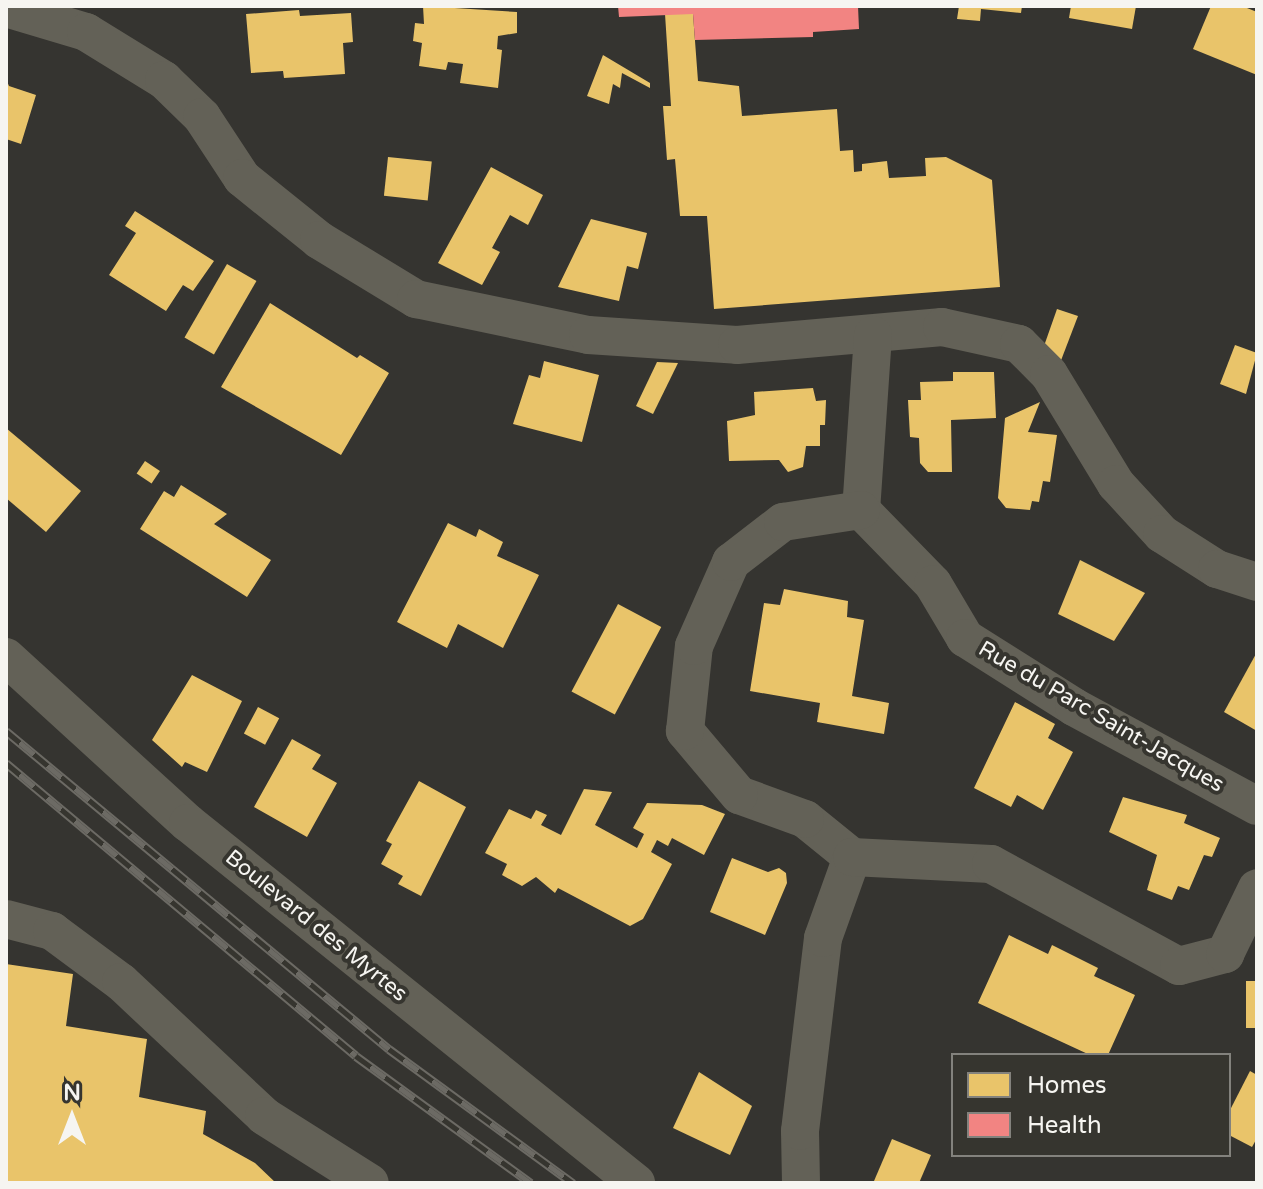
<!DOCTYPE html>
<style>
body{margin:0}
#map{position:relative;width:1263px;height:1189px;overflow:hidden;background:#353430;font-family:"Varela Round",sans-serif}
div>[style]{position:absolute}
.homes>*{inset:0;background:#e9c46a;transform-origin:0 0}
.health>*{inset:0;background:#f28482}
.minor>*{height:38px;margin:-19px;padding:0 19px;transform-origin:19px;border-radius:19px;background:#636157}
.rail>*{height:9px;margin-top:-4.5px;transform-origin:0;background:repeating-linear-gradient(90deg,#36352f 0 18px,#6c6a64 0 36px);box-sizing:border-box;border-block:2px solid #6c6a64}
span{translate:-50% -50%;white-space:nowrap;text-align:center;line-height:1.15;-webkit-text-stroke:8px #36352f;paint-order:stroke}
.street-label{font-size:22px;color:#f6f5f1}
.frame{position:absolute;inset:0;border:8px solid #f6f5f1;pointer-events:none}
.legend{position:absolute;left:951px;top:1053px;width:280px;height:104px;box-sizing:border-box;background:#36352f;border:2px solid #83827d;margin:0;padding:10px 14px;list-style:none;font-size:24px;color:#f6f5f1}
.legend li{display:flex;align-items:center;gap:16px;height:40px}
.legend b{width:40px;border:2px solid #83827d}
.north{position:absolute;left:32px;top:1077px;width:80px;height:80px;-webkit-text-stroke:6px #36352f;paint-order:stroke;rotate:0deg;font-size:22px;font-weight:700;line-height:32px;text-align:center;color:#f6f5f1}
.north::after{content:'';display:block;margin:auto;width:28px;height:36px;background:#f6f5f1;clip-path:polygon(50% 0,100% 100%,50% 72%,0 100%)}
</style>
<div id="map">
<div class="homes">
<div style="clip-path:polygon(423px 6px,517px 12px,517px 33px,498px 36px,497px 49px,502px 50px,498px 88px,460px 83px,463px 64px,448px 62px,446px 70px,419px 66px,422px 43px,413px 41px,415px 23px,424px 24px)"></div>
<div style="clip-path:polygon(959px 6px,1022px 6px,1021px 13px,981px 9px,980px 21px,957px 19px)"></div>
<div style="clip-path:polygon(1071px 6px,1136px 6px,1132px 29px,1069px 18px)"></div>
<div style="clip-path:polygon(1211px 6px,1242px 6px,1257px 12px,1257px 75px,1193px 49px)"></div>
<div style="clip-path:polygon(299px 10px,300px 16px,351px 13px,353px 42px,343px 43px,345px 74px,284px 78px,283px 71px,251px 73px,246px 14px)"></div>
<div style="clip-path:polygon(665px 14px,693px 14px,698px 81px,739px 86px,742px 116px,837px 109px,840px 151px,853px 150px,854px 172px,862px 171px,862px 164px,887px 161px,889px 178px,926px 176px,925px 158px,946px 157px,992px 180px,1000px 287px,714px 309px,707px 216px,680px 216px,675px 159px,667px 160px,663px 106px,671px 106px)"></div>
<div style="clip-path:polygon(603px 55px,650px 83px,650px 88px,622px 73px,620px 88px,613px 84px,609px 104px,587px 96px)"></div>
<div style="clip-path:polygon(6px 79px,9px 86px,36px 95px,21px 144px,6px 139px)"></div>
<div style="left:388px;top:157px;width:44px;height:39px;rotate:6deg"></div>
<div style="clip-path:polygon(491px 167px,543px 195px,528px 225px,510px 215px,492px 248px,500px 252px,482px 285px,438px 263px)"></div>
<div style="clip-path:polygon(135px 211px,214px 261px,193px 291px,183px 285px,166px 311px,109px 275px,136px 233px,125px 226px)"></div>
<div style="clip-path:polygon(591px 219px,647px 233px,638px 269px,627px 266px,619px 301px,558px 287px)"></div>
<div style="left:227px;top:264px;width:34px;height:85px;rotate:30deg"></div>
<div style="clip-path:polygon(270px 303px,357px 358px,360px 355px,389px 373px,341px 455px,221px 387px)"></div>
<div style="clip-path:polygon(1057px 309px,1078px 316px,1060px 363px,1044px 346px)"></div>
<div style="clip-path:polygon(1235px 345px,1257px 353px,1246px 394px,1220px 384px)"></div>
<div style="clip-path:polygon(544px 361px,599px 375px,582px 442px,513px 424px,529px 375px,540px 378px)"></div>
<div style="clip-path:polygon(657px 362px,678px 363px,653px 414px,636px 406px)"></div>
<div style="clip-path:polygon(953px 372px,994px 372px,996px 418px,951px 420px,952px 472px,928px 472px,920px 463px,919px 438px,910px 437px,908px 400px,921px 400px,920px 382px,953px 381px)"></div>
<div style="clip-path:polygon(813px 388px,816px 401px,826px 400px,825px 425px,820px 425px,820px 446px,806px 446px,803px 467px,788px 472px,779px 460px,729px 461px,727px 421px,755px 415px,754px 392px)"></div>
<div style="clip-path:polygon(1040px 402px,1028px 432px,1057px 435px,1050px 482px,1043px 481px,1039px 502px,1032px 501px,1030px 510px,1006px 508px,998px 498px,1005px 418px)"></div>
<div style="clip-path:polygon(6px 428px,81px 491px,46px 532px,6px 498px)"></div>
<div style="left:145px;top:461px;width:18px;height:15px;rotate:34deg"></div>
<div style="clip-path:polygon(181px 485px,227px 514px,214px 524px,271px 560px,247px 597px,140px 529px,164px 491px,174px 497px)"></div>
<div style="clip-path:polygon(448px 523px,476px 537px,479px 529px,503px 542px,497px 556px,539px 575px,503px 648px,458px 624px,447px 648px,397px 622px)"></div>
<div style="clip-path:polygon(1080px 560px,1145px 593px,1114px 641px,1058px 614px)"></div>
<div style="clip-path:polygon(784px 589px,848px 601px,847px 617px,864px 620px,852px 696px,889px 703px,884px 734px,817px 722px,820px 703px,750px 691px,764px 603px,780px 605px)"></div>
<div style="left:618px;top:604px;width:49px;height:99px;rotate:28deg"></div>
<div style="clip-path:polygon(1257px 652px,1257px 731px,1224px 712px)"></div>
<div style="clip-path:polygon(192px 675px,242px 701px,207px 772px,185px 762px,182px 767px,152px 740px)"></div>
<div style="clip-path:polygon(1015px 702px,1055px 724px,1048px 738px,1073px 752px,1043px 810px,1017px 795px,1011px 807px,974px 788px)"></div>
<div style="left:258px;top:707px;width:24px;height:30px;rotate:28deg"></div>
<div style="clip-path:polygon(292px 739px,321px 755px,312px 769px,337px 783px,307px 837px,254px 807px)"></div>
<div style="clip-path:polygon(419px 781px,466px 807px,421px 896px,398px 884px,403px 876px,381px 864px,392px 844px,386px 841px)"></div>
<div style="clip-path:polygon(584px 789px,612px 792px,595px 825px,637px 848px,644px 834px,633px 828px,647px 803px,702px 805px,725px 814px,704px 855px,672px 838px,668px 846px,657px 840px,651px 852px,672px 864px,643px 919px,630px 926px,558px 888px,555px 893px,536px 877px,522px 886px,502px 875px,507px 864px,485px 853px,509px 809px,531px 819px,536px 810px,547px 815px,541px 825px,561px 835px)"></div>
<div style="clip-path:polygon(1123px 797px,1187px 815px,1184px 823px,1220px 838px,1212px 857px,1204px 855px,1189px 890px,1178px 886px,1172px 900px,1147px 890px,1157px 855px,1109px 832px)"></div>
<div style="clip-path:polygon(732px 858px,768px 872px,779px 868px,786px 873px,787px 883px,765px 935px,710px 912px)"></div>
<div style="clip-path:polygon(1009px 935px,1048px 954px,1052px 945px,1098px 968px,1094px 976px,1135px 995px,1108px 1055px,1090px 1055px,978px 1003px)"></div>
<div style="clip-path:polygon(6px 964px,73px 974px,66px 1026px,147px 1039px,139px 1097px,206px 1111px,203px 1134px,255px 1163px,276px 1183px,6px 1183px)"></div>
<div style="left:1246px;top:981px;width:11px;height:47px"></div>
<div style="clip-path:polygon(1250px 1071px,1257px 1075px,1257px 1138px,1252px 1147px,1229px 1135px,1229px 1112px)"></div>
<div style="clip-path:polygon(699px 1072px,752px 1106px,730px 1155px,673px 1128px)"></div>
<div style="clip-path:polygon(892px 1139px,931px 1155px,919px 1183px,874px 1181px)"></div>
</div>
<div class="health">
<div style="clip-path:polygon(618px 6px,858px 6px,859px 29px,813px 32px,813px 37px,695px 40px,693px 14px,619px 17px)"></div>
</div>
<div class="minor">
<div style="left:6px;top:8px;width:84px;rotate:16.7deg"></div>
<div style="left:86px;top:32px;width:92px;rotate:31.6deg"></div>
<div style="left:164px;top:80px;width:53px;rotate:44.2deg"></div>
<div style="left:202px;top:117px;width:73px;rotate:56.7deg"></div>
<div style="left:242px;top:178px;width:99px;rotate:38.8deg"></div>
<div style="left:319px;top:240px;width:114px;rotate:31.3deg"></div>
<div style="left:416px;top:299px;width:176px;rotate:11.8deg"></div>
<div style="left:588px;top:335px;width:149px;rotate:3.8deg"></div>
<div style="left:737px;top:345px;width:206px;rotate:-5deg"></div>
<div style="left:942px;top:327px;width:79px;rotate:12.4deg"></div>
<div style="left:1019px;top:344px;width:42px;rotate:45deg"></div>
<div style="left:1049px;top:374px;width:129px;rotate:58.7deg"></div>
<div style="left:1116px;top:484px;width:68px;rotate:47.4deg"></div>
<div style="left:1162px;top:534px;width:65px;rotate:32.5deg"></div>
<div style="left:1217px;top:569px;width:42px;rotate:18deg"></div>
<div style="left:873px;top:335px;width:175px;rotate:93.9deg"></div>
<div style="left:861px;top:510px;width:103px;rotate:45.8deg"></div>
<div style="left:933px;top:584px;width:63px;rotate:59.3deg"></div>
<div style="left:965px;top:638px;width:129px;rotate:32.3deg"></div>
<div style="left:1074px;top:707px;width:208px;rotate:28.4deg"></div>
<div style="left:6px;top:657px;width:246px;rotate:42.4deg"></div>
<div style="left:188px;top:823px;width:575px;rotate:38.78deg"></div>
<div style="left:852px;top:857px;width:60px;rotate:-141deg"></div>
<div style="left:805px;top:819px;width:70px;rotate:-160deg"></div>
<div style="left:739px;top:795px;width:84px;rotate:-130.2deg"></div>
<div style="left:685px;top:731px;width:85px;rotate:-84deg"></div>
<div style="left:694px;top:646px;width:92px;rotate:-66.2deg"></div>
<div style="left:731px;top:562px;width:66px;rotate:-37.6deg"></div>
<div style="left:783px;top:522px;width:79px;rotate:-8.7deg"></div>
<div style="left:6px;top:919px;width:48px;rotate:14.6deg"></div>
<div style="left:52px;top:931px;width:86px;rotate:36.5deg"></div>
<div style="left:121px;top:982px;width:196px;rotate:43.1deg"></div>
<div style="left:264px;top:1116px;width:125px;rotate:32.3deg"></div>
<div style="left:801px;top:1183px;width:52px;rotate:-91.1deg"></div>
<div style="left:800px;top:1131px;width:194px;rotate:-83.2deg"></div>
<div style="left:823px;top:938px;width:86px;rotate:-70.3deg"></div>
<div style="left:852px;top:857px;width:139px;rotate:2.9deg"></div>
<div style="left:991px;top:864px;width:214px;rotate:28.5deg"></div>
<div style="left:1179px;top:966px;width:48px;rotate:-14.6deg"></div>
<div style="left:1225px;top:954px;width:73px;rotate:-64.1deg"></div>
</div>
<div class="rail">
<div style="left:6px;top:731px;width:498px;rotate:39.7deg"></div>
<div style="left:389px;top:1049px;width:228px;rotate:36.1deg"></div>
<div style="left:6px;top:763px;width:456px;rotate:39.9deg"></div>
<div style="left:356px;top:1056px;width:216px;rotate:36deg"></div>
</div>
<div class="street-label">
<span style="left:1101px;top:717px;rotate:30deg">Rue du Parc Saint-Jacques</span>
<span style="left:316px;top:926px;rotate:39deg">Boulevard des Myrtes</span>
</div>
<div class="frame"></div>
<ul class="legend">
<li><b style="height:22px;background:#e9c46a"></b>Homes</li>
<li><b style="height:22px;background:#f28482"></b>Health</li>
</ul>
<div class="north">N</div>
</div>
